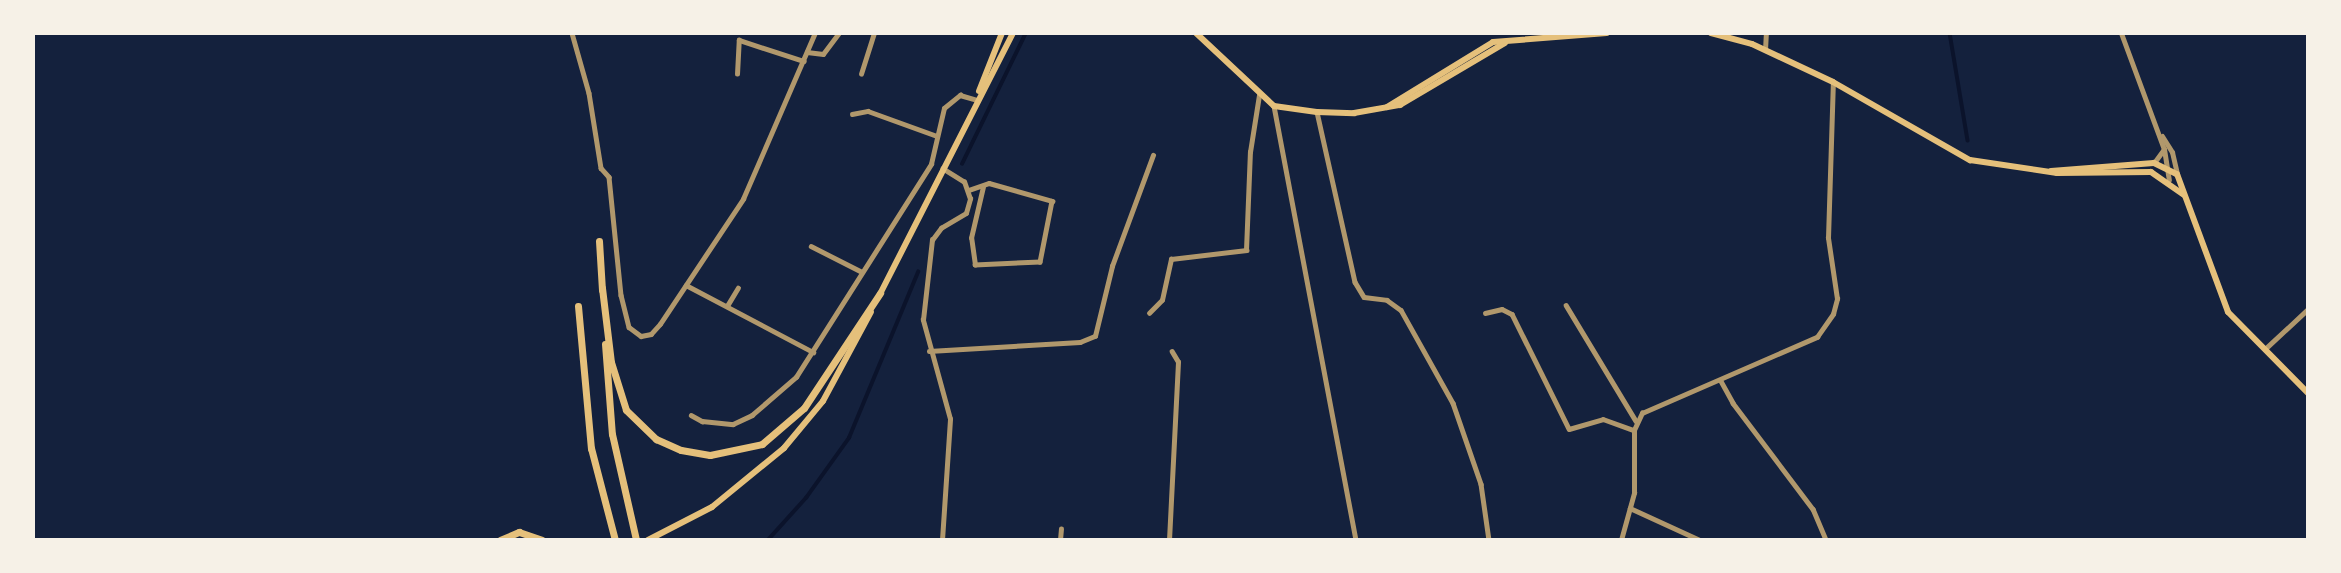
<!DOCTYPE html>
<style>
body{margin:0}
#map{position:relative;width:2341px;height:573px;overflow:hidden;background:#14213d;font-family:"Fira Sans Condensed",sans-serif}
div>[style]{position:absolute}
.stream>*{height:3.5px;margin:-1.75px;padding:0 1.75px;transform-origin:1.75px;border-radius:1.75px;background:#0b132b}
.minor>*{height:4.5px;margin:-2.25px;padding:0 2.25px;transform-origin:2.25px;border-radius:2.25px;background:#b1986c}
.tertiary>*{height:5px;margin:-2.5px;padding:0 2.5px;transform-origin:2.5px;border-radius:2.5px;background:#b1986c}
.secondary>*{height:6px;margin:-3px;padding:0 3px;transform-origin:3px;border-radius:3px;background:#e5c07b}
.primary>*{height:7px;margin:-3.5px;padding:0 3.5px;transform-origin:3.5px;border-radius:3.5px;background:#e5c07b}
.trunk>*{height:7px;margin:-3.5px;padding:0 3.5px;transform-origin:3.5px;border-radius:3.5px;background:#e5c07b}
span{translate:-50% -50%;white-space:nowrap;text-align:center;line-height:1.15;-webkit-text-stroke:5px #f6f1e7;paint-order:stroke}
.frame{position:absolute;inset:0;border:35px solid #f6f1e7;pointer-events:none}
</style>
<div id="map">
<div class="stream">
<div style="left:1950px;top:33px;width:109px;rotate:80.5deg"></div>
<div style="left:962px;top:164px;width:146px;rotate:-64deg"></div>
<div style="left:768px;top:540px;width:57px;rotate:-47.9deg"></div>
<div style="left:806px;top:498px;width:74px;rotate:-54.4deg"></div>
<div style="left:849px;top:438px;width:180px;rotate:-67.4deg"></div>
</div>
<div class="minor">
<div style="left:572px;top:33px;width:62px;rotate:74.2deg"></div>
<div style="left:589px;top:93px;width:76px;rotate:80.9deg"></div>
<div style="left:601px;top:168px;width:12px;rotate:48deg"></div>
<div style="left:609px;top:177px;width:119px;rotate:84.2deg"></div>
<div style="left:621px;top:295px;width:33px;rotate:76deg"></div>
<div style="left:629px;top:327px;width:15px;rotate:37deg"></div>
<div style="left:641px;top:336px;width:10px;rotate:-11deg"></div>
<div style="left:651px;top:334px;width:13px;rotate:-48deg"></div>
<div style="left:660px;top:324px;width:150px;rotate:-56.4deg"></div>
<div style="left:743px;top:199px;width:181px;rotate:-66.6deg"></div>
<div style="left:1765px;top:50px;width:17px;rotate:-87deg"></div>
<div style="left:807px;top:52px;width:16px;rotate:7deg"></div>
<div style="left:823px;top:54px;width:26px;rotate:-53deg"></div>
<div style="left:737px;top:74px;width:34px;rotate:-87deg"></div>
<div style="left:739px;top:40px;width:68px;rotate:17.9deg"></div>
<div style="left:861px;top:74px;width:43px;rotate:-72.4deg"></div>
<div style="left:1274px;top:106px;width:442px;rotate:79.3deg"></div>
<div style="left:1317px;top:112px;width:174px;rotate:77.4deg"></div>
<div style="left:1355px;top:282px;width:17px;rotate:59deg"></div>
<div style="left:1364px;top:297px;width:23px;rotate:7deg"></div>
<div style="left:1387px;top:300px;width:17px;rotate:36deg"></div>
<div style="left:1401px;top:310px;width:107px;rotate:60.8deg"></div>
<div style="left:1453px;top:403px;width:86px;rotate:70.9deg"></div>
<div style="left:1481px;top:484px;width:57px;rotate:81.9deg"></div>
<div style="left:852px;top:114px;width:16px;rotate:-11deg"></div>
<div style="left:868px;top:111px;width:73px;rotate:19.9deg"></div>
<div style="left:969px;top:190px;width:21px;rotate:-19deg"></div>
<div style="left:989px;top:183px;width:66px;rotate:15.9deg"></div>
<div style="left:1052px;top:201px;width:62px;rotate:101.1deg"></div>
<div style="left:1040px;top:262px;width:65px;rotate:177.4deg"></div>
<div style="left:975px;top:265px;width:27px;rotate:-98deg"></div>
<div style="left:971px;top:238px;width:52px;rotate:-76.8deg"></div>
<div style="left:811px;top:246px;width:57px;rotate:27deg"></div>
<div style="left:686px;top:285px;width:144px;rotate:27.8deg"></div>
<div style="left:1566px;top:305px;width:135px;rotate:58.9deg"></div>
<div style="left:727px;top:306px;width:21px;rotate:-59deg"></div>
<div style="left:1149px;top:313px;width:18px;rotate:-45deg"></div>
<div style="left:1162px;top:300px;width:42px;rotate:-77.6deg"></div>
<div style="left:1171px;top:259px;width:76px;rotate:-6.8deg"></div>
<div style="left:1246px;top:250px;width:98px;rotate:-87.7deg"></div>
<div style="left:1250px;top:152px;width:58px;rotate:-81deg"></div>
<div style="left:1485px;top:313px;width:17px;rotate:-13deg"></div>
<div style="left:1502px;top:309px;width:11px;rotate:27deg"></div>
<div style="left:1512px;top:314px;width:128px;rotate:63.6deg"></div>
<div style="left:1569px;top:429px;width:35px;rotate:-16deg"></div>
<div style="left:1603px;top:419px;width:33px;rotate:20deg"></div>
<div style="left:2265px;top:349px;width:59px;rotate:-42.9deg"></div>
<div style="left:929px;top:351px;width:151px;rotate:-3.4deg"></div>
<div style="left:1080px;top:342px;width:16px;rotate:-22deg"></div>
<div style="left:1095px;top:336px;width:72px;rotate:-76.3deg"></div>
<div style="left:1112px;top:266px;width:118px;rotate:-69.7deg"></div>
<div style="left:1721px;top:381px;width:25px;rotate:61deg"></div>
<div style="left:1733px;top:403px;width:133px;rotate:53deg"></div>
<div style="left:1813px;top:509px;width:34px;rotate:67deg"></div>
<div style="left:691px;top:415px;width:13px;rotate:29deg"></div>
<div style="left:702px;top:421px;width:31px;rotate:6deg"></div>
<div style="left:733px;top:424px;width:21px;rotate:-25deg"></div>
<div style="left:752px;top:415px;width:58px;rotate:-40.8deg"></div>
<div style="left:796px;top:377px;width:252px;rotate:-57.6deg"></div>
<div style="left:931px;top:164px;width:57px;rotate:-76.9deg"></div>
<div style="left:944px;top:108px;width:21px;rotate:-39deg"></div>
<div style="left:960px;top:95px;width:18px;rotate:16deg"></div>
<div style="left:1630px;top:508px;width:77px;rotate:24.6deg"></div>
<div style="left:942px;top:540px;width:121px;rotate:-86.2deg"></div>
<div style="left:950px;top:419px;width:103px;rotate:-105.3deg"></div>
<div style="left:923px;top:320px;width:81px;rotate:-83.6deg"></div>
<div style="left:932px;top:240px;width:15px;rotate:-53deg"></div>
<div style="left:941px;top:228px;width:29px;rotate:-31deg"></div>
<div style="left:966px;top:213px;width:15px;rotate:-74deg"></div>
<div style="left:970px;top:199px;width:18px;rotate:-109deg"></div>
<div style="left:964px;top:182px;width:25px;rotate:-148deg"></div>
<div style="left:1060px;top:540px;width:11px;rotate:-85deg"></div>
<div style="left:1169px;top:540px;width:178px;rotate:-87.1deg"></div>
<div style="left:1178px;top:362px;width:12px;rotate:-121deg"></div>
<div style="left:1621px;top:540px;width:49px;rotate:-74.5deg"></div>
<div style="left:1634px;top:493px;width:63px;rotate:-90deg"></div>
<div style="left:1634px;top:430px;width:19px;rotate:-65deg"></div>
<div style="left:1642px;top:413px;width:191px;rotate:-23.5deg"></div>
<div style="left:1817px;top:337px;width:28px;rotate:-55deg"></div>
<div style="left:1833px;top:314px;width:16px;rotate:-75deg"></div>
<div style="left:1837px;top:299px;width:62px;rotate:-98.4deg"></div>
<div style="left:1828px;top:238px;width:156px;rotate:-88.2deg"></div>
</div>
<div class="tertiary">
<div style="left:2121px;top:33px;width:124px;rotate:69.7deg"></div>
<div style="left:2164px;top:149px;width:17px;rotate:126deg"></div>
<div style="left:2162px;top:136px;width:19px;rotate:58deg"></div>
<div style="left:2172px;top:152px;width:23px;rotate:77deg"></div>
<div style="left:2164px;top:149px;width:31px;rotate:81deg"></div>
</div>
<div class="secondary">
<div style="left:1196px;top:33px;width:107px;rotate:43.1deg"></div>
<div style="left:1274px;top:106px;width:43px;rotate:7.9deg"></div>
<div style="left:1317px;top:112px;width:37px;rotate:2deg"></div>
<div style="left:1354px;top:113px;width:47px;rotate:-9.9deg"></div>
<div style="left:1400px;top:105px;width:122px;rotate:-30.6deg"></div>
<div style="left:1711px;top:33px;width:42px;rotate:15deg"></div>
<div style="left:1752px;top:44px;width:89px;rotate:25.1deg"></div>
<div style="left:1833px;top:82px;width:158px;rotate:29.7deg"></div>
<div style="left:1970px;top:160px;width:88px;rotate:8.5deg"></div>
<div style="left:2057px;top:173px;width:94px;rotate:-0.6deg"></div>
<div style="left:2151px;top:172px;width:40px;rotate:34.9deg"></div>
<div style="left:979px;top:91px;width:62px;rotate:-68.4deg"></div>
<div style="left:1387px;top:107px;width:124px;rotate:-31.5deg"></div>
<div style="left:1493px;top:42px;width:114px;rotate:-4.5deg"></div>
<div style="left:2051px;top:171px;width:103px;rotate:-4.4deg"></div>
<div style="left:2154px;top:163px;width:25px;rotate:26deg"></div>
<div style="left:2177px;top:174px;width:147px;rotate:69.7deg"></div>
<div style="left:2228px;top:312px;width:114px;rotate:45.4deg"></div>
<div style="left:879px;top:296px;width:295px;rotate:-63deg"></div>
<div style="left:648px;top:540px;width:72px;rotate:-27.3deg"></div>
<div style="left:712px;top:507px;width:93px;rotate:-39.3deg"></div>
<div style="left:784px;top:448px;width:61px;rotate:-50.3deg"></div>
<div style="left:823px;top:401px;width:101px;rotate:-61.7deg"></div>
</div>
<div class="primary">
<div style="left:500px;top:540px;width:21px;rotate:-23deg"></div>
<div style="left:519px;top:532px;width:24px;rotate:19deg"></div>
</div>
<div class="trunk">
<div style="left:599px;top:241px;width:49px;rotate:86.5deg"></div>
<div style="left:602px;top:288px;width:75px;rotate:83.1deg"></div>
<div style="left:611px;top:362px;width:50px;rotate:72.6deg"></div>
<div style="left:626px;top:410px;width:42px;rotate:44deg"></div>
<div style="left:656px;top:439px;width:27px;rotate:24deg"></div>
<div style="left:681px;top:450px;width:29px;rotate:10deg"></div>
<div style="left:710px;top:455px;width:53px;rotate:-11.9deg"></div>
<div style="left:762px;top:444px;width:55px;rotate:-40.6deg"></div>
<div style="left:804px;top:408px;width:138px;rotate:-56.5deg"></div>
<div style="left:578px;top:306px;width:143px;rotate:84.8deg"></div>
<div style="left:591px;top:448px;width:95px;rotate:75.4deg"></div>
<div style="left:605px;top:344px;width:90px;rotate:85.6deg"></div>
<div style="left:612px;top:434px;width:109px;rotate:77.2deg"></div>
</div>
<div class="frame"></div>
</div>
